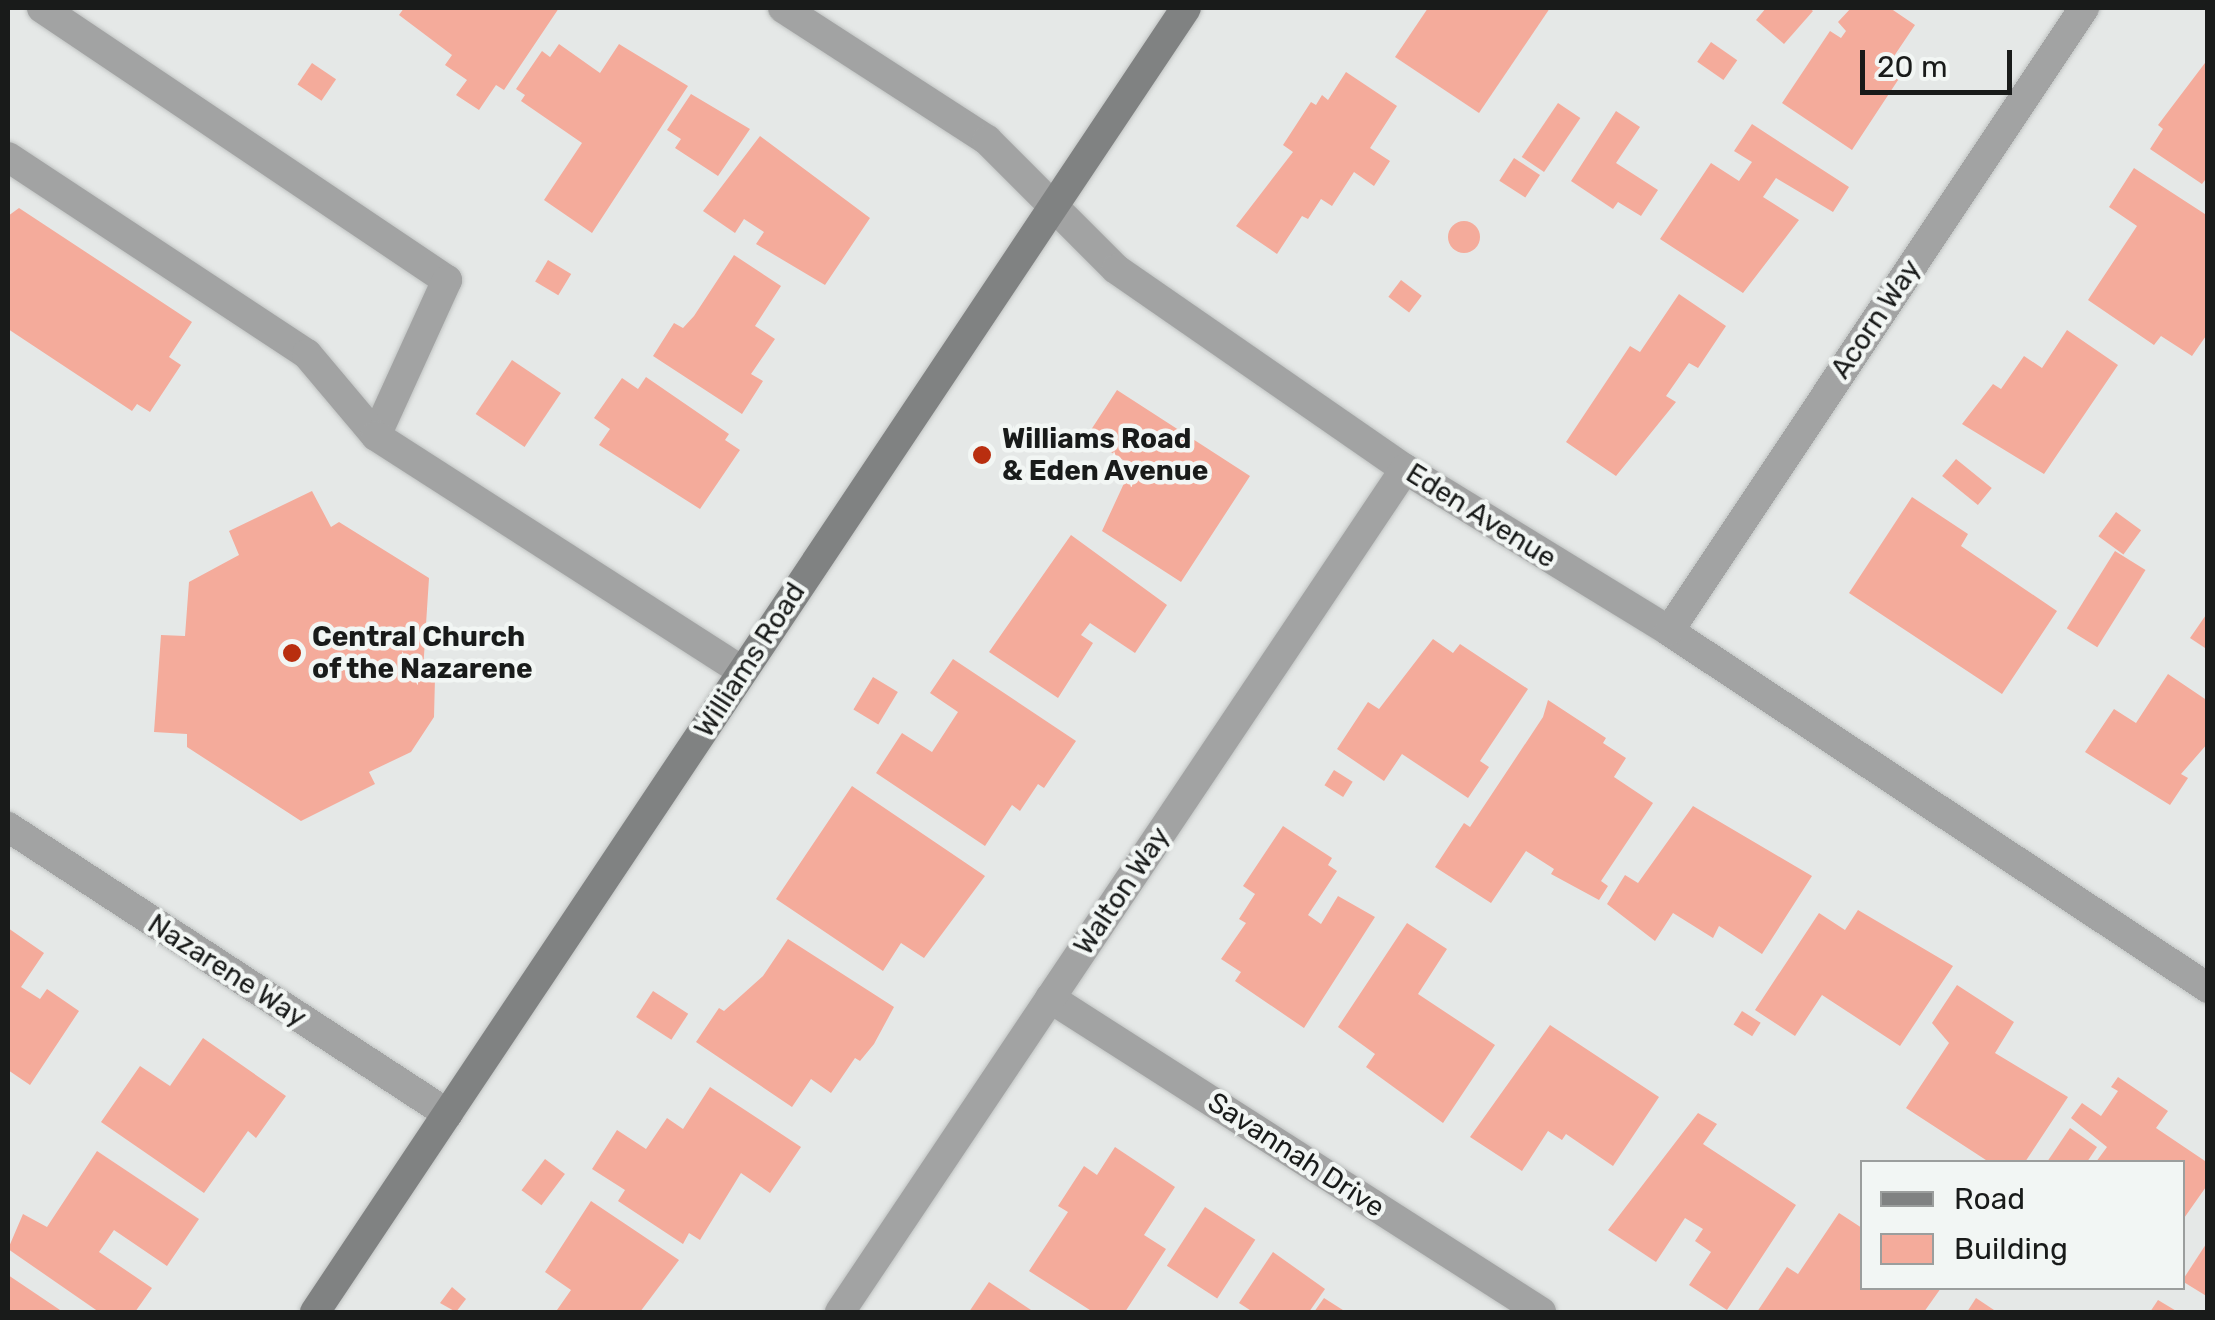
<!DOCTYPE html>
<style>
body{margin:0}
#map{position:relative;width:2215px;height:1320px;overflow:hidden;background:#e5e8e7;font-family:Rubik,sans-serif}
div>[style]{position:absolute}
.building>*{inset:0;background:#f4ab9b;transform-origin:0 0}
.round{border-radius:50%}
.roads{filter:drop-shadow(0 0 2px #c0c3c2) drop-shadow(0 0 2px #c0c3c2)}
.lane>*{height:30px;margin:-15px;padding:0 15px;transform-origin:15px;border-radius:15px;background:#a2a3a3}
.street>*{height:30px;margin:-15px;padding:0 15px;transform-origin:15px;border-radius:15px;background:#a2a3a3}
.secondary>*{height:30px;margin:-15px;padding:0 15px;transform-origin:15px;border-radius:15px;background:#808282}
.dots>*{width:28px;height:28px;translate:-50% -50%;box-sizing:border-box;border:5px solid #f2f6f4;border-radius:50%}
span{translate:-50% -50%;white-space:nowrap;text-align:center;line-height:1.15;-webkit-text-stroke:9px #f2f6f4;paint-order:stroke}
.street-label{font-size:28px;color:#191b1a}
.poi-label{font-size:28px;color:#191b1a;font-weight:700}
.left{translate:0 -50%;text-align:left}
.frame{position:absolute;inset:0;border:10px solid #191b1a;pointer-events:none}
.legend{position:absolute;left:1860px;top:1160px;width:325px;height:130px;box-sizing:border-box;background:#f2f6f4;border:2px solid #9b9e9d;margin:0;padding:12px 18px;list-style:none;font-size:30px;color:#191b1a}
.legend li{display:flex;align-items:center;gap:20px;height:50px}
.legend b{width:50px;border:2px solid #9b9e9d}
.scale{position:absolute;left:1860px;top:50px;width:152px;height:45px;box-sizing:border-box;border:5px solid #191b1a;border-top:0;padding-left:12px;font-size:30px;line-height:35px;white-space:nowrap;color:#191b1a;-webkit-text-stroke:8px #f2f6f4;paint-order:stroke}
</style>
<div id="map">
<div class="building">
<div style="clip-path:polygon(404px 8px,559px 8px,504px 90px,496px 85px,479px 110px,456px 95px,467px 80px,445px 65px,452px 55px,399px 15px)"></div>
<div style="clip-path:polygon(1428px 8px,1550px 8px,1479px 113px,1395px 57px)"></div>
<div style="clip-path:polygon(1766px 8px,1809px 8px,1813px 11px,1784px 44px,1756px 20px)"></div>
<div style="clip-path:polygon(1851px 8px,1890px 8px,1915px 25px,1886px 68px,1900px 77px,1852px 150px,1782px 103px,1830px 31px,1841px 38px,1846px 31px,1838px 22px)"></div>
<div style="left:1711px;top:42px;width:32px;height:24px;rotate:35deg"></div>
<div style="clip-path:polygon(559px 44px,600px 73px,619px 44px,688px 86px,592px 233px,544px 200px,582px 143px,521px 101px,525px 95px,516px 89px,542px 51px,550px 57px)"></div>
<div style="clip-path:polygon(2208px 59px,2208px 176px,2202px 184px,2150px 149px,2163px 129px,2158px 125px)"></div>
<div style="left:312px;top:63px;width:29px;height:26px;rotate:34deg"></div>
<div style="clip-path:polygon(1346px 72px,1397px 106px,1370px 148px,1390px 161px,1374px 186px,1354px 172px,1332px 206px,1321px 199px,1308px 219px,1302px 216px,1277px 254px,1236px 226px,1293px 152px,1283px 145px,1311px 102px,1316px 105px,1322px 95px,1328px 100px)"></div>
<div style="clip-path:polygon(691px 94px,750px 129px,718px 176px,675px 148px,681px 139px,667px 130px)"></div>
<div style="left:1558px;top:103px;width:27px;height:65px;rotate:34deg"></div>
<div style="clip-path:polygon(1616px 111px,1640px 127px,1616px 163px,1658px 190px,1641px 216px,1618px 202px,1613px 209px,1571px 181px)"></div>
<div style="clip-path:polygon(1752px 124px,1849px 187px,1833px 212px,1776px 178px,1763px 197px,1799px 220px,1743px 293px,1660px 239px,1711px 163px,1739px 181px,1752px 162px,1734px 151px)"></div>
<div style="clip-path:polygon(760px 136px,870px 218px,825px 285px,756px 244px,764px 232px,744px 219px,735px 233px,703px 211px)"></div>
<div style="left:1514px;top:158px;width:31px;height:27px;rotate:33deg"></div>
<div style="clip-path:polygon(2134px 168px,2208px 216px,2208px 333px,2192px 356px,2161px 336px,2154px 345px,2088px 300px,2137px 226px,2109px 207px)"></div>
<div style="clip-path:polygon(19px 208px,192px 322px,169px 357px,181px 365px,150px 412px,137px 404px,132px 411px,8px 329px,8px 216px)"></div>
<div class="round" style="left:1448px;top:221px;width:32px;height:32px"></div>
<div style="clip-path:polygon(734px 255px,781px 286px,755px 326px,775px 339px,751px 374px,763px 381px,742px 414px,653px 356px,674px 323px,683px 328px,694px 316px)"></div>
<div style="left:548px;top:260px;width:27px;height:25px;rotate:31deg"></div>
<div style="left:1401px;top:280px;width:26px;height:21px;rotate:37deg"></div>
<div style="clip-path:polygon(1679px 294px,1726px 326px,1698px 368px,1689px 363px,1666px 396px,1676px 402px,1616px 476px,1566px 442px,1630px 346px,1640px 352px)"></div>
<div style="clip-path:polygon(2067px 330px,2118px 365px,2044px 474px,1962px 424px,1993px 384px,2001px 389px,2024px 356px,2042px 368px)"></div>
<div style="left:512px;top:360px;width:59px;height:65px;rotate:34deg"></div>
<div style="clip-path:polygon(646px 377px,729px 434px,725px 440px,740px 450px,700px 509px,599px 445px,610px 429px,594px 418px,622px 378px,638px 389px)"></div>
<div style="clip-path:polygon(1117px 390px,1250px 476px,1181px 582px,1102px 531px,1132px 466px,1087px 436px)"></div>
<div style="left:1956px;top:459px;width:46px;height:22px;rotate:39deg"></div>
<div style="clip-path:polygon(312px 491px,331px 527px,339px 522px,429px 578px,423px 671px,435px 678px,434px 717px,411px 752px,369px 772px,375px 784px,301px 821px,187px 747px,187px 734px,154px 732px,161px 635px,185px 636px,189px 582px,239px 555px,229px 531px)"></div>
<div style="clip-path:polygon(1912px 497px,1968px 534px,1961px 546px,2057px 611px,2002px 694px,1849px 593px)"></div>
<div style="left:2116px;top:512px;width:31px;height:30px;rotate:36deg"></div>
<div style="clip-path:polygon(1071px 535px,1167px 605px,1135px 653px,1090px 623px,1081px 635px,1093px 643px,1058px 698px,989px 652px)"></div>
<div style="left:2115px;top:551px;width:36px;height:91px;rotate:32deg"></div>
<div style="clip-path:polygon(2208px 612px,2208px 650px,2190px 638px)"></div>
<div style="clip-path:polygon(1433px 639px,1453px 653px,1460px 644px,1528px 689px,1480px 761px,1489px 767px,1468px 798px,1402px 754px,1384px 781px,1337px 749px,1368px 702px,1379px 709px)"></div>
<div style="clip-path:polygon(953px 659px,1076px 741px,1044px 788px,1038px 784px,1020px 811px,1012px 805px,985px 846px,876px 773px,902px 733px,932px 752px,958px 712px,930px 693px)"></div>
<div style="clip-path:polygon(2168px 674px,2208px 701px,2208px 743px,2181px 774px,2188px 778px,2170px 805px,2085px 752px,2114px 709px,2136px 723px)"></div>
<div style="left:873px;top:677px;width:29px;height:38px;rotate:31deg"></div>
<div style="clip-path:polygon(1548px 700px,1606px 738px,1603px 743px,1626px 758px,1614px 777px,1653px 803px,1601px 881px,1608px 886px,1599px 900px,1551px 874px,1554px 869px,1526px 851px,1491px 903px,1435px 867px,1464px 823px,1470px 827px,1543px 717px)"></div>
<div style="left:1334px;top:770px;width:22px;height:18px;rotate:32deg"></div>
<div style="clip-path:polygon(852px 786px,985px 876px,924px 958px,901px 943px,883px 971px,776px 899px)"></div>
<div style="clip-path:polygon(1693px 806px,1812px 876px,1762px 954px,1719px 926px,1713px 938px,1673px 913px,1655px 941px,1607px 904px,1625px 875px,1638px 883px)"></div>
<div style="clip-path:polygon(1283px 826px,1332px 858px,1328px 865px,1337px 871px,1308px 915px,1321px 924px,1338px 896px,1375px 917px,1304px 1028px,1235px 981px,1241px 972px,1221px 959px,1246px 923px,1239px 919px,1255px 894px,1243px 886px)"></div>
<div style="clip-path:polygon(1858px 910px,1953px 966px,1900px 1046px,1822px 995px,1795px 1036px,1755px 1010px,1819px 913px,1845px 930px)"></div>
<div style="clip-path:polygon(1407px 923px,1447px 949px,1418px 994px,1495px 1045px,1443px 1123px,1366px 1067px,1375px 1054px,1338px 1027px)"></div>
<div style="clip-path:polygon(8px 928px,44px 953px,21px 987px,40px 999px,47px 989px,79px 1011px,30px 1085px,8px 1070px)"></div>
<div style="clip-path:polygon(788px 939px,894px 1007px,874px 1044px,860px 1061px,855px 1058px,831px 1093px,811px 1079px,792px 1107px,696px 1042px,719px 1008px,724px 1011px,763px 976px)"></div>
<div style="clip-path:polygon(1957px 985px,2014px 1022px,1995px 1053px,2068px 1097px,2025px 1162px,1989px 1162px,1906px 1108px,1949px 1043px,1932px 1023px)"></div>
<div style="left:653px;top:991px;width:42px;height:31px;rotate:33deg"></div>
<div style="left:1742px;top:1011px;width:22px;height:16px;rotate:32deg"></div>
<div style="clip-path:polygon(1550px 1025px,1659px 1097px,1613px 1166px,1566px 1134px,1562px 1140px,1548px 1131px,1522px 1171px,1470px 1137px)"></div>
<div style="clip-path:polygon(203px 1038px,286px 1096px,256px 1138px,248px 1131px,204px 1193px,101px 1122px,140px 1066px,170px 1086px)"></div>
<div style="clip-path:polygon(2118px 1077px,2168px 1111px,2156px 1128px,2208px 1163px,2208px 1184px,2182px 1221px,2182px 1162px,2096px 1162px,2107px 1147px,2071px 1118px,2082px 1103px,2101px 1116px,2118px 1091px,2111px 1087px)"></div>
<div style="clip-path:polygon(710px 1087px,801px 1147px,770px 1193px,741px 1173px,700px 1240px,689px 1233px,683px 1244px,618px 1201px,625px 1190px,592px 1169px,617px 1130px,646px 1149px,667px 1118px,683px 1129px)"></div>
<div style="clip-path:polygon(1698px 1113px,1717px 1124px,1703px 1144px,1796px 1205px,1727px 1310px,1689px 1285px,1711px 1252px,1695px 1241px,1703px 1229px,1685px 1218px,1656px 1262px,1608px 1230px)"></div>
<div style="clip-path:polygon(2070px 1128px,2097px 1147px,2087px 1162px,2047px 1162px)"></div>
<div style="clip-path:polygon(1115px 1147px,1175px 1187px,1144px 1235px,1166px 1249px,1125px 1312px,1093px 1312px,1029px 1271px,1068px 1212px,1058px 1206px,1084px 1166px,1097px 1175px)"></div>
<div style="clip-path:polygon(97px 1151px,199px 1219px,167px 1266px,114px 1230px,99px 1252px,152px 1288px,135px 1312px,99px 1312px,8px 1249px,23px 1214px,47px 1227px)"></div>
<div style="left:545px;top:1159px;width:25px;height:39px;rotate:37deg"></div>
<div style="clip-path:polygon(591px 1201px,679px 1260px,640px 1312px,557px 1310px,571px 1290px,545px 1272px)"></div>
<div style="left:1205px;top:1207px;width:60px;height:70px;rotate:33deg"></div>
<div style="clip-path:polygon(1839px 1213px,1862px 1228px,1862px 1288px,1941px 1288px,1924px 1312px,1757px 1312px,1787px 1267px,1798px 1274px)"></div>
<div style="clip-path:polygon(2208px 1241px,2208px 1297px,2182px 1281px)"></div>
<div style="clip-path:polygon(1273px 1252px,1325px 1289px,1309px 1312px,1253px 1312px,1239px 1303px)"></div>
<div style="clip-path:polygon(8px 1275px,63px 1312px,8px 1312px)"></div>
<div style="clip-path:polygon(989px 1282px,1034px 1312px,969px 1312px)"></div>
<div style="clip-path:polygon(452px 1287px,466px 1299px,456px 1312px,440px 1303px)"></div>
<div style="clip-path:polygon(1324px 1298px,1346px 1312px,1314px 1312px)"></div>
<div style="clip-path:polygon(1976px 1298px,1997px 1312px,1967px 1312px)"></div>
<div style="clip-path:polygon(2158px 1300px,2178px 1312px,2150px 1312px)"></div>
</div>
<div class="roads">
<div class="lane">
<div style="left:42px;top:8px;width:488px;rotate:33.9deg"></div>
<div style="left:447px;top:280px;width:171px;rotate:114.5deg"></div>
<div style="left:8px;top:157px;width:358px;rotate:33.4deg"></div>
<div style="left:307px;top:354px;width:107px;rotate:49.9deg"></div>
<div style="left:376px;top:436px;width:435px;rotate:32.7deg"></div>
</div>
<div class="street">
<div style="left:783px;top:8px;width:243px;rotate:32.9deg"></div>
<div style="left:987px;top:140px;width:182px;rotate:45deg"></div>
<div style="left:1116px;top:269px;width:351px;rotate:34.7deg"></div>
<div style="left:1405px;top:469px;width:310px;rotate:31.5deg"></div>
<div style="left:1669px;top:631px;width:647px;rotate:33.52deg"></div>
<div style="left:1669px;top:631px;width:749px;rotate:-56.33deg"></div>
<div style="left:8px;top:827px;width:525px;rotate:33.12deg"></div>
<div style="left:1050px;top:998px;width:583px;rotate:32.6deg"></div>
<div style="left:840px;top:1312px;width:1015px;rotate:-56.17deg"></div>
</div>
<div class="secondary">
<div style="left:315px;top:1312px;width:1568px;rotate:-56.26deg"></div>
</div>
</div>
<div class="dots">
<div style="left:982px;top:455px;background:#b92e0f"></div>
<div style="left:292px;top:653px;background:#b92e0f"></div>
</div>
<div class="street-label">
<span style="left:1876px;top:319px;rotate:-56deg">Acorn Way</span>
<span style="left:1481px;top:516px;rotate:32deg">Eden Avenue</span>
<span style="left:750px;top:660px;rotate:-57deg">Williams Road</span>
<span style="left:1122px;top:891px;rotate:-56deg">Walton Way</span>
<span style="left:227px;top:971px;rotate:33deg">Nazarene Way</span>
<span style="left:1296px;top:1155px;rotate:33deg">Savannah Drive</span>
</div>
<div class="poi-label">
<span class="left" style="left:1002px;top:455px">Williams Road<br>&amp; Eden Avenue</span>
<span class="left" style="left:312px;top:653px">Central Church<br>of the Nazarene</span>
</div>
<div class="frame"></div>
<ul class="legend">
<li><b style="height:12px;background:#808282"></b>Road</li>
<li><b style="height:28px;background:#f4ab9b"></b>Building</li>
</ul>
<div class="scale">20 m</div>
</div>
